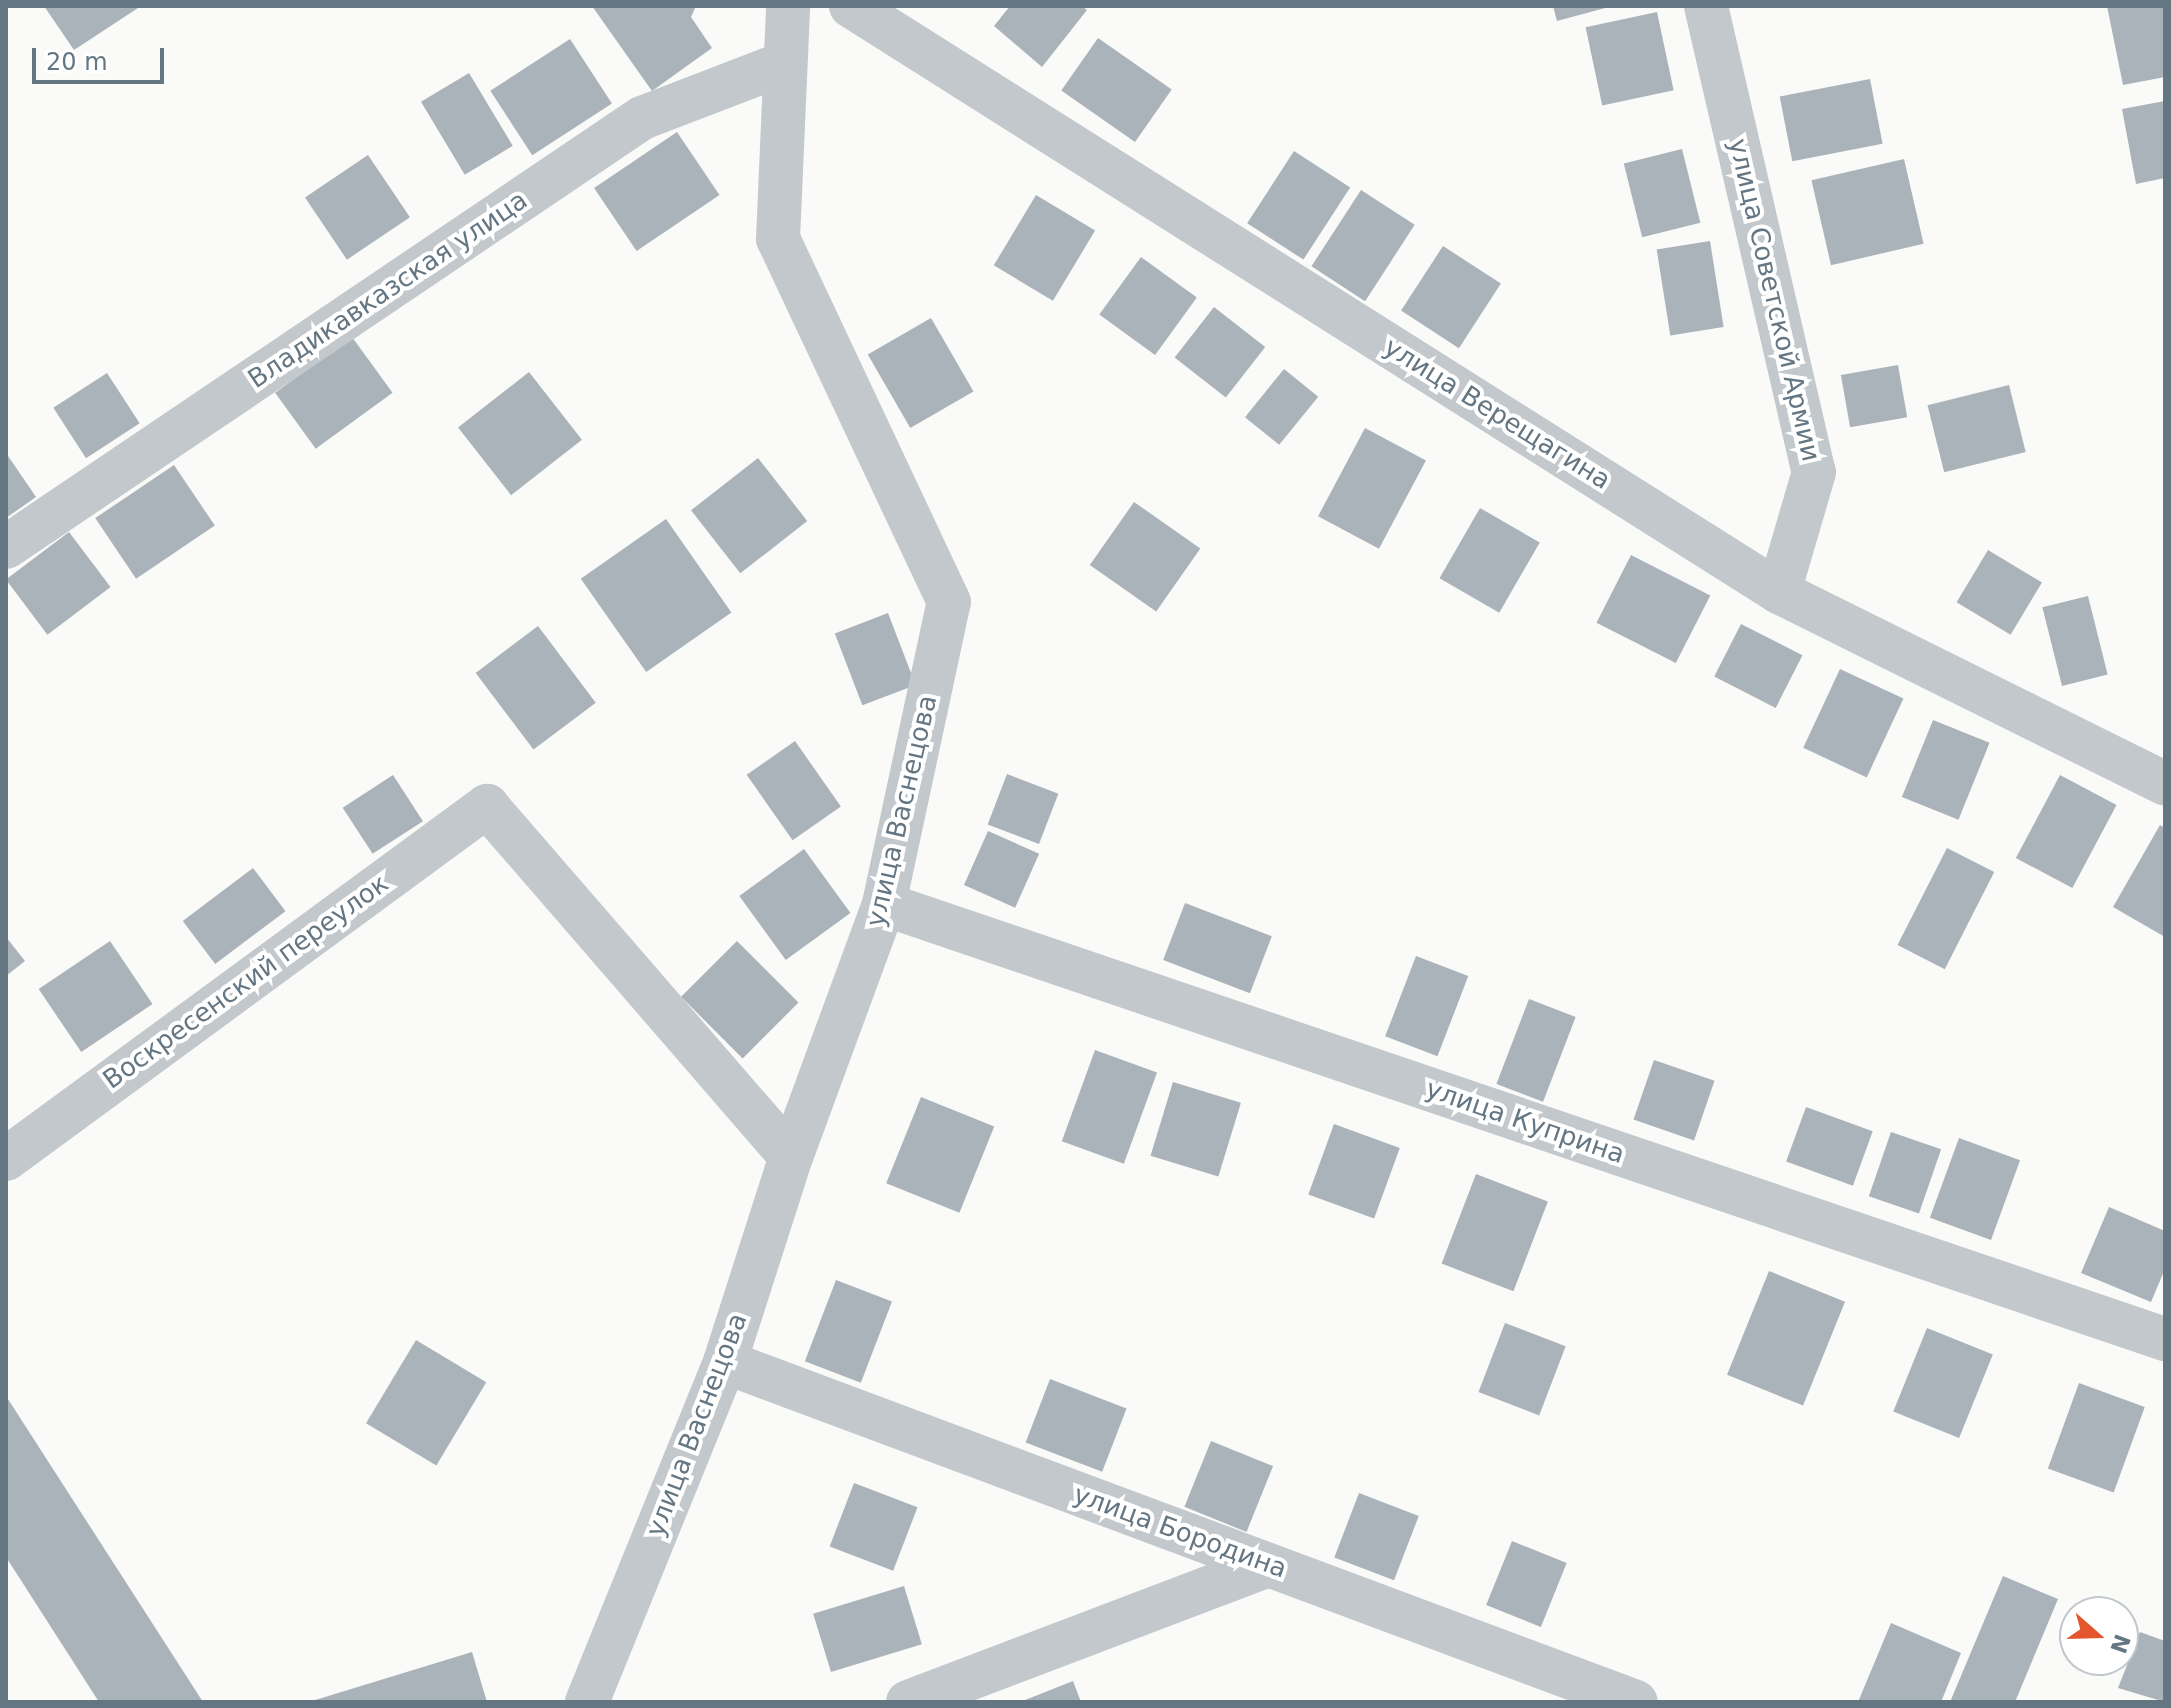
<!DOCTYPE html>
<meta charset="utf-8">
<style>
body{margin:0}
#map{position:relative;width:2171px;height:1708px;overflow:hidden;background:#fafaf8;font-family:"DejaVu Sans",sans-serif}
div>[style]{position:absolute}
.building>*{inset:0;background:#aab3b9;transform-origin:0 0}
.minor>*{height:44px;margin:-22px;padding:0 22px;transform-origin:22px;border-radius:22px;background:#c3c8cc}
span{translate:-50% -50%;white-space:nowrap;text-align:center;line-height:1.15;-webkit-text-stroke:8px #fff;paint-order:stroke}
.street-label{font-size:26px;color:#657683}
.frame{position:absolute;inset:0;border:8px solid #657683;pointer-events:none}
.north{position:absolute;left:2059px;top:1596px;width:80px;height:80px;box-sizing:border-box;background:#fff;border:2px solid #c1c8cd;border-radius:50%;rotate:110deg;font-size:22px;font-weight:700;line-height:32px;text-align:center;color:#657683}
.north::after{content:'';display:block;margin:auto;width:28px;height:36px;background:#e4572e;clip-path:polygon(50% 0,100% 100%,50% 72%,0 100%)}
.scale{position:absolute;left:32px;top:48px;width:132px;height:36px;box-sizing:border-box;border:4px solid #657683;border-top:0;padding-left:10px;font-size:24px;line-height:28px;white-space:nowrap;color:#657683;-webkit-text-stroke:6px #fff;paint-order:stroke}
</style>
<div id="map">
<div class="building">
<div style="clip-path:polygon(44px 6px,141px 6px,74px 50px)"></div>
<div style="clip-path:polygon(592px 6px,696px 6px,691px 17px,712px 48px,652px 91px)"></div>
<div style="clip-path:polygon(1010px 6px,1082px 6px,1087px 10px,1042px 67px,994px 26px)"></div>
<div style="clip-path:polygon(1553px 6px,1609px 6px,1609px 7px,1557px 21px)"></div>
<div style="clip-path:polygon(2107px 6px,2165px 6px,2165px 77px,2123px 85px)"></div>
<div style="left:1657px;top:12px;width:80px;height:73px;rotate:78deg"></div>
<div style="left:1098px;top:38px;width:90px;height:64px;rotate:35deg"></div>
<div style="left:570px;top:39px;width:77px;height:95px;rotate:57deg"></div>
<div style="left:469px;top:73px;width:85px;height:56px;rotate:59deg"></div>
<div style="left:1870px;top:79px;width:66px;height:92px;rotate:79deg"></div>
<div style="clip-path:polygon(2165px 101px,2165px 178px,2136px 184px,2122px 109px)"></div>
<div style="left:677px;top:132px;width:76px;height:100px;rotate:56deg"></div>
<div style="left:1682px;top:149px;width:76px;height:60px;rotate:76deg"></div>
<div style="left:1294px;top:151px;width:67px;height:86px;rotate:33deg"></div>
<div style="left:368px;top:155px;width:75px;height:76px;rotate:56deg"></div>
<div style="left:1904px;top:159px;width:87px;height:95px;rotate:77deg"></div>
<div style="left:1361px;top:190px;width:64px;height:91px;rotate:33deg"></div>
<div style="left:1036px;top:195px;width:69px;height:82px;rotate:31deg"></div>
<div style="left:1710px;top:241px;width:87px;height:54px;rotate:81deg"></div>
<div style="left:1443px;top:246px;width:69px;height:77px;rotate:33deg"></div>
<div style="left:1141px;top:257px;width:69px;height:71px;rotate:36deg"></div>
<div style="left:1214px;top:307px;width:65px;height:64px;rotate:38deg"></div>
<div style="left:931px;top:318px;width:85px;height:73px;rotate:60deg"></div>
<div style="left:352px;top:337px;width:69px;height:95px;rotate:54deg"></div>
<div style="left:1898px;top:365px;width:53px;height:58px;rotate:80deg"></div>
<div style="left:1284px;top:369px;width:44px;height:62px;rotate:39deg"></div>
<div style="left:529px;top:372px;width:86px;height:90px;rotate:52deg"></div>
<div style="left:107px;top:373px;width:60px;height:64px;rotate:57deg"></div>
<div style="left:2009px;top:385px;width:69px;height:84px;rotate:76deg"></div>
<div style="left:1365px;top:428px;width:69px;height:100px;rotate:28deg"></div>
<div style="clip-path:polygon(6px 453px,36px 497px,6px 518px)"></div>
<div style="left:758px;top:458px;width:80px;height:85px;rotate:52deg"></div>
<div style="left:174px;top:465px;width:73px;height:95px;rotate:56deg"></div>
<div style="left:1134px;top:502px;width:81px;height:77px;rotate:35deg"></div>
<div style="left:1480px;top:508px;width:69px;height:81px;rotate:30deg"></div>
<div style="left:666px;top:519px;width:114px;height:104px;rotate:55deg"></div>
<div style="left:69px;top:532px;width:69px;height:79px;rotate:53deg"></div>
<div style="left:1988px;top:550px;width:63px;height:61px;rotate:31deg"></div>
<div style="left:1631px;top:555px;width:89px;height:76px;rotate:27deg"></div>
<div style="left:2088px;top:596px;width:81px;height:47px;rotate:76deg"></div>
<div style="left:888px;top:613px;width:77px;height:57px;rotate:69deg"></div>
<div style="left:1741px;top:624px;width:69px;height:59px;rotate:27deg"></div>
<div style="left:538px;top:626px;width:96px;height:78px;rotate:53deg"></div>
<div style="left:1840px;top:669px;width:70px;height:87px;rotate:25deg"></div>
<div style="left:1933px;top:720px;width:61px;height:83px;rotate:22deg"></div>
<div style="left:795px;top:741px;width:80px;height:59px;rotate:55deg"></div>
<div style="left:1007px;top:774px;width:55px;height:54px;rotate:21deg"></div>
<div style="left:393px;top:775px;width:55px;height:60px;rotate:57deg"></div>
<div style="left:2060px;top:775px;width:64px;height:94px;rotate:28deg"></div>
<div style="clip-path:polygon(2160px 825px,2165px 828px,2165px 937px,2113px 907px)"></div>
<div style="left:988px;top:831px;width:56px;height:59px;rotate:24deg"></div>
<div style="left:1947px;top:848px;width:53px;height:109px;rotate:27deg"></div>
<div style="left:804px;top:849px;width:79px;height:80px;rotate:54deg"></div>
<div style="left:253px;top:868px;width:54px;height:88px;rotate:53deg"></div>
<div style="left:1185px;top:903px;width:93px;height:61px;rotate:21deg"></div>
<div style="clip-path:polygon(6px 937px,25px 961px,6px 976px)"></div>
<div style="left:110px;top:941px;width:76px;height:86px;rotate:56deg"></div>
<div style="left:737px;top:941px;width:87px;height:79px;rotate:45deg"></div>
<div style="left:1416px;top:956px;width:56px;height:86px;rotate:21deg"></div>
<div style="left:1529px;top:999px;width:50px;height:91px;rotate:21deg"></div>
<div style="left:1095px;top:1050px;width:66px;height:97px;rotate:20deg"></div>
<div style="left:1654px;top:1060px;width:64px;height:63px;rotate:19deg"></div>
<div style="left:1173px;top:1082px;width:71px;height:77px;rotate:17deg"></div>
<div style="left:921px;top:1097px;width:79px;height:93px;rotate:22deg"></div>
<div style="left:1806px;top:1107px;width:71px;height:58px;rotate:20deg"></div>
<div style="left:1334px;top:1124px;width:70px;height:75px;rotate:20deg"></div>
<div style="left:1891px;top:1132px;width:53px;height:68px;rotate:19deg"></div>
<div style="left:1959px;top:1138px;width:65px;height:85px;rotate:20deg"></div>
<div style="left:1476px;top:1174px;width:77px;height:96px;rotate:21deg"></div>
<div style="clip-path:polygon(2109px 1207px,2165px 1231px,2165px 1269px,2151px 1302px,2081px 1273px)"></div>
<div style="left:1769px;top:1271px;width:82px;height:112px;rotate:22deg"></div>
<div style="left:836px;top:1280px;width:60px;height:87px;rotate:21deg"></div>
<div style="left:1505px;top:1323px;width:65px;height:74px;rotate:21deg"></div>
<div style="left:1927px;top:1328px;width:71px;height:90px;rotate:22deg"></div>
<div style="left:416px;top:1340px;width:82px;height:97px;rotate:31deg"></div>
<div style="left:1050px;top:1379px;width:82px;height:68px;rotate:21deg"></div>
<div style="left:2079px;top:1383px;width:70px;height:91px;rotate:20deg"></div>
<div style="clip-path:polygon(6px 1396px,203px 1702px,99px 1702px,6px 1557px)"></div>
<div style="left:1211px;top:1441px;width:67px;height:71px;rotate:22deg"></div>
<div style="left:854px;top:1483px;width:68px;height:68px;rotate:21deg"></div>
<div style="left:1359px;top:1493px;width:64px;height:69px;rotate:21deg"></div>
<div style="left:1512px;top:1541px;width:59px;height:69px;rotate:22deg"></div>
<div style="clip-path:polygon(2003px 1576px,2058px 1599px,2015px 1702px,1950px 1702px)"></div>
<div style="left:904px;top:1586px;width:61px;height:95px;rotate:73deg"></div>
<div style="clip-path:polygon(1891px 1623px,1961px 1653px,1941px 1702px,1858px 1702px)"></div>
<div style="clip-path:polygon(2140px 1632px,2165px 1641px,2165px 1702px,2118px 1688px)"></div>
<div style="clip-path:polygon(472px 1652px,487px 1702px,312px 1702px,312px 1701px)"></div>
<div style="clip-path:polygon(1073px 1681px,1081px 1702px,1020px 1702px)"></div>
</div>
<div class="minor">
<div style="left:851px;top:6px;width:1098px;rotate:32.27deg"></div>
<div style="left:1779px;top:592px;width:431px;rotate:26.4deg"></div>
<div style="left:1706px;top:6px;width:478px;rotate:77deg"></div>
<div style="left:1814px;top:472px;width:125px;rotate:106.3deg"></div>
<div style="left:6px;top:547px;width:767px;rotate:-34deg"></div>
<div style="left:642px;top:118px;width:153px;rotate:-21deg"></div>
<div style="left:884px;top:904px;width:1353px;rotate:18.76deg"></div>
<div style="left:6px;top:1159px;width:597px;rotate:-36.27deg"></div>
<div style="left:487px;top:806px;width:464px;rotate:49.1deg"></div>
<div style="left:725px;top:1362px;width:972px;rotate:20.47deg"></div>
<div style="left:587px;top:1702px;width:367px;rotate:-67.9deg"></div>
<div style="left:725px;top:1362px;width:215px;rotate:-72.2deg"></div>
<div style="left:791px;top:1157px;width:270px;rotate:-69.8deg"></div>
<div style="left:884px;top:904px;width:309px;rotate:-77.9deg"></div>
<div style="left:949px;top:602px;width:401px;rotate:-115.2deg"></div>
<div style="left:778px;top:239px;width:233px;rotate:-87.5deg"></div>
<div style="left:908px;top:1702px;width:385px;rotate:-20.8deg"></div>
</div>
<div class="street-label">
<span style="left:388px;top:290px;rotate:-34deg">Владикавказская улица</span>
<span style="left:1774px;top:300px;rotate:77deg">улица Советской Армии</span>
<span style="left:1497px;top:414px;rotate:32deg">улица Верещагина</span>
<span style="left:902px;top:811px;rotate:-77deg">улица Васнецова</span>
<span style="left:246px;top:982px;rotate:-36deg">Воскресенский переулок</span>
<span style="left:1525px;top:1122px;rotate:19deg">улица Куприна</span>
<span style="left:697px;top:1425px;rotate:-69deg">улица Васнецова</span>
<span style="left:1180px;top:1532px;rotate:20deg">улица Бородина</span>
</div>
<div class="frame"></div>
<div class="north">N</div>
<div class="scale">20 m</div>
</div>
